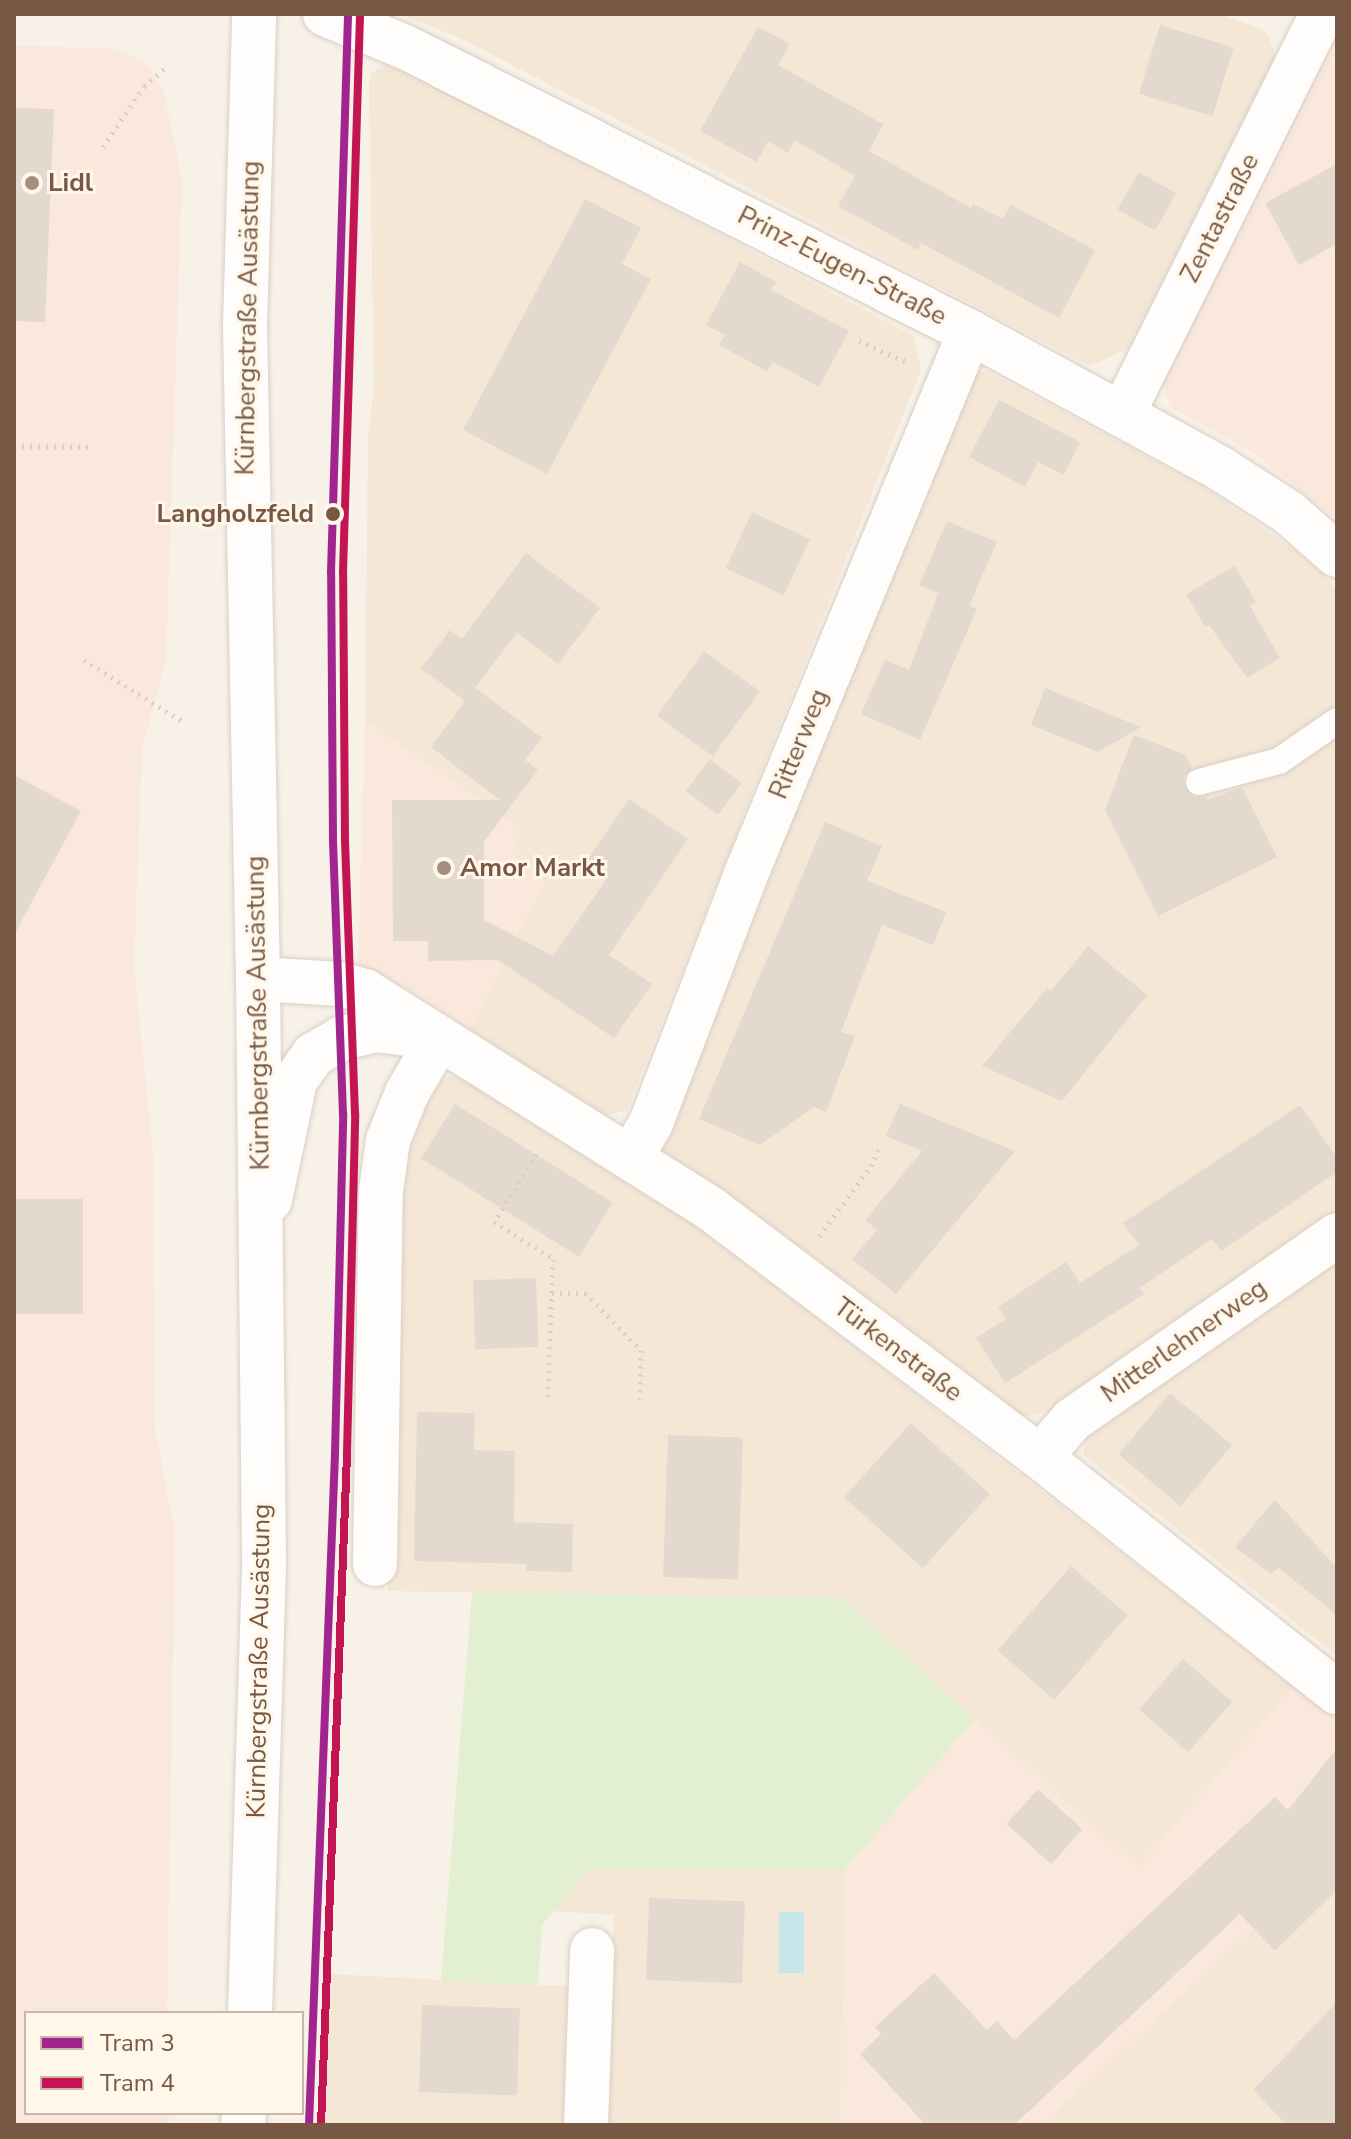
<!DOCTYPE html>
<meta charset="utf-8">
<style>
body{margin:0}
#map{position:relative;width:1351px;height:2139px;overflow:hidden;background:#f7f1e7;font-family:"Nunito Sans",sans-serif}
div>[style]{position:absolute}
.residential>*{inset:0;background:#f4e7d6;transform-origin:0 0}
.commercial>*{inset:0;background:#fbe8dd}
.green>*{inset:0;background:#e2efd0}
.water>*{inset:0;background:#c7e6e9;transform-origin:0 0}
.building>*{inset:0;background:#e4d9ce;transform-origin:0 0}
.path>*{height:5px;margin-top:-2.5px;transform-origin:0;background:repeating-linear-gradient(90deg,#d8d0c8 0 2px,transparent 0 8px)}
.roads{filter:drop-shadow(0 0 2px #d9cec5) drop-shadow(0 0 2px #d9cec5)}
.lane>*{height:26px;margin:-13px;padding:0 13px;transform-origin:13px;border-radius:13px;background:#fefdfb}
.street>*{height:44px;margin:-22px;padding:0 22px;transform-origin:22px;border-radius:22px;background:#fefdfb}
.secondary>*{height:44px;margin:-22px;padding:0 22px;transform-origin:22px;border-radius:22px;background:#fefdfb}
.tram-1>*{height:8px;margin:-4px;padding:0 4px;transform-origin:4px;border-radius:4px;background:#a1248f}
.tram-2>*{height:8px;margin:-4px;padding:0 4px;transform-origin:4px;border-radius:4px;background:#c31553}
.dots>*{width:22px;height:22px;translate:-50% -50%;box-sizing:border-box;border:4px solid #fff7e9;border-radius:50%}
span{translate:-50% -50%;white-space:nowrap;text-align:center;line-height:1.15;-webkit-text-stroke:6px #fff7e9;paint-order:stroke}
.poi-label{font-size:26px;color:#785845;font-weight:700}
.left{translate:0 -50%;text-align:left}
.street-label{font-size:26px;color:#785845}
.stop-label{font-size:26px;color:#785845;font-weight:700}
.right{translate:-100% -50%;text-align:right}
.frame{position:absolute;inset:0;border:16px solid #785845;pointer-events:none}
.legend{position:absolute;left:24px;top:2011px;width:280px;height:104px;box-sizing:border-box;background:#fff7e9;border:2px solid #c9b7a7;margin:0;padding:10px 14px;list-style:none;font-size:24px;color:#785845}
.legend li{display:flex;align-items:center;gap:16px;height:40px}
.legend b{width:40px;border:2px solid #c9b7a7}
</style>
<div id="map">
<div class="residential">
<div style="clip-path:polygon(401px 14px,1220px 14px,1266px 31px,1277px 59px,1127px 349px,1090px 366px,462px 39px)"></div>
<div style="clip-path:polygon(392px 62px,914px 336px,921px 370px,627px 1110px,605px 1116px,469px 1029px,545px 882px,512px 855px,521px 829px,365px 720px,368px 436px,374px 386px,369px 84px,372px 72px)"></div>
<div style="clip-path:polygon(976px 371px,987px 371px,1207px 489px,1293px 549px,1324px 574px,1337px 591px,1337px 1221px,1062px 1407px,1028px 1417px,1016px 1414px,721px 1190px,662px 1152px,968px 376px)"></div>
<div style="clip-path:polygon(451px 1076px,466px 1080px,705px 1231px,1294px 1686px,1138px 1868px,842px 1598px,388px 1591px,397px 1199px,412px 1130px,436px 1084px)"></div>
<div style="clip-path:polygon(1337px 1260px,1337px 1656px,1083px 1455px,1086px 1435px)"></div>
<div style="clip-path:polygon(1337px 1830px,1337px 2125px,1041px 2125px,1293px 1891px)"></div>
<div style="clip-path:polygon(845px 1869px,840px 2125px,605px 2125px,614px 1915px,554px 1911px,589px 1870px)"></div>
<div style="left:329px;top:1974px;width:246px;height:151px;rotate:3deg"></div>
</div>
<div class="commercial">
<div style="clip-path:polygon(1337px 28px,1337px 520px,1257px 455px,1169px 406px,1164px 382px)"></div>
<div style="clip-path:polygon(14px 45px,115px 49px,146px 63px,164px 92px,182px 181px,166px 660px,142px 750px,134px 968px,153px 1153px,155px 1429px,175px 1534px,167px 2013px,26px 2013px,26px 2113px,169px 2113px,169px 2125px,14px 2125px)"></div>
<div style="clip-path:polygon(365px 720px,522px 829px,512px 855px,545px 882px,469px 1029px,406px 988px,358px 964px)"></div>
<div style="clip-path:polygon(1294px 1686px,1337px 1720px,1337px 1830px,1293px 1891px,1041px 2125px,840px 2125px,845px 1869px,975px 1719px,1138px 1868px)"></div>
</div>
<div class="green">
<div style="clip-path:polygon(472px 1592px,842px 1598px,975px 1719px,845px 1869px,590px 1870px,542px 1925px,538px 1986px,441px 1981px)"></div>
</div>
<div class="water">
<div style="left:779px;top:1912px;width:25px;height:61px"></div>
</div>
<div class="building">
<div style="left:1160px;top:25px;width:77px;height:72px;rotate:17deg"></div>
<div style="clip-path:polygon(758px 27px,790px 44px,778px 65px,883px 124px,869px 151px,971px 208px,973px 204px,1003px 219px,1011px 205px,1095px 250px,1059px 318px,921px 243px,918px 250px,838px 206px,855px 176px,795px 140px,788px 153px,768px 141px,757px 162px,700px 131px)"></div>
<div style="clip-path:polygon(14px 108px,54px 109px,45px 322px,14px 321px)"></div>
<div style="clip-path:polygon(1337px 164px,1337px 244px,1299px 265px,1265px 203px)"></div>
<div style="left:1139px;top:172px;width:43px;height:43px;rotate:30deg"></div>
<div style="clip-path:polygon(585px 199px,641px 228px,622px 264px,651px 279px,547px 474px,463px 430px)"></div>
<div style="clip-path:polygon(740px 262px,776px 282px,771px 290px,849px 331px,819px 387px,773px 362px,767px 371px,719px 345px,725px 335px,706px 325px)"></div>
<div style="clip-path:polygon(999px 400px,1080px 442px,1064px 475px,1038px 462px,1025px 487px,969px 457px)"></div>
<div style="left:752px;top:512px;width:64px;height:62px;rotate:25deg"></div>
<div style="clip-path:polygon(947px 521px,997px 542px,969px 606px,977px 609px,920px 740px,861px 714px,885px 660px,909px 670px,938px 594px,942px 595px,919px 585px)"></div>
<div style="clip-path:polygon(526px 553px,600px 608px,558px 664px,517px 633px,475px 688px,542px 738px,525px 760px,538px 770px,484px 842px,484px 920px,553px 956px,608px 877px,586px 862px,629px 799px,688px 839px,609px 955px,652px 984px,614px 1038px,498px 960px,428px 961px,428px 941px,393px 941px,392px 800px,500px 800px,431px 747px,465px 701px,421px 668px,450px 630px,462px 639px)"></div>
<div style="clip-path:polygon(1235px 566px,1256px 602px,1250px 606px,1280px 658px,1247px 678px,1209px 625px,1205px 627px,1186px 594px)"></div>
<div style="left:704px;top:651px;width:69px;height:80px;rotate:36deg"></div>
<div style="clip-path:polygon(1045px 688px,1141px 727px,1098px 752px,1031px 725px)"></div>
<div style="clip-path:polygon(1134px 735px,1186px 755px,1192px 768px,1184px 777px,1183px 785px,1194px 797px,1206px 797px,1208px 800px,1242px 787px,1277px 857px,1158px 916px,1105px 810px)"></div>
<div style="left:710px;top:759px;width:40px;height:40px;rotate:37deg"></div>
<div style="clip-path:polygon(14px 775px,81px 811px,14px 935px)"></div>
<div style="clip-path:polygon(825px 822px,882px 846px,867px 881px,946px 912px,933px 945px,882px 925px,841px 1032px,855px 1036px,826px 1112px,814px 1107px,760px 1145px,699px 1119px)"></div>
<div style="clip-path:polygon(1088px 946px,1147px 995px,1062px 1101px,982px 1066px,1047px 988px,1051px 991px)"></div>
<div style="left:455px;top:1104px;width:186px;height:64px;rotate:32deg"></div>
<div style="clip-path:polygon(900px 1104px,1015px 1151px,896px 1294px,852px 1259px,877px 1230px,865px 1220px,922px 1151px,886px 1136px)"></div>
<div style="clip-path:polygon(1300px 1105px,1337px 1158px,1337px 1172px,1221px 1251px,1212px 1239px,1140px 1288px,1144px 1294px,1005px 1383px,976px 1338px,1006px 1319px,998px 1307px,1066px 1262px,1080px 1283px,1139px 1245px,1123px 1223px)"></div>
<div style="left:14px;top:1199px;width:69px;height:115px"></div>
<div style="left:536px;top:1278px;width:69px;height:63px;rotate:88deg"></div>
<div style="left:1170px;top:1393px;width:81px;height:80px;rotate:40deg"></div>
<div style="clip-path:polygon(417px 1412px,475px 1413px,474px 1450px,515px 1451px,514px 1522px,573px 1524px,572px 1572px,526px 1571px,527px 1564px,414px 1561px)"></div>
<div style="left:911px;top:1423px;width:106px;height:100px;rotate:42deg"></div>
<div style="left:668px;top:1435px;width:75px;height:142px;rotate:2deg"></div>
<div style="clip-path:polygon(1275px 1500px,1337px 1568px,1337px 1615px,1279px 1568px,1271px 1574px,1235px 1547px)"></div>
<div style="left:1071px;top:1566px;width:75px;height:112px;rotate:41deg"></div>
<div style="left:1183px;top:1659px;width:65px;height:67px;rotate:41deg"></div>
<div style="clip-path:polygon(1337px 1748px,1337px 1890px,1275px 1951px,1240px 1914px,1014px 2125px,926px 2125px,860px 2054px,881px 2034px,875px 2027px,934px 1973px,987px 2030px,997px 2021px,1014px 2040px,1275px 1797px,1288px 1810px)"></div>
<div style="left:1038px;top:1789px;width:60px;height:47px;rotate:42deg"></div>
<div style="left:649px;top:1898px;width:96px;height:82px;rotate:2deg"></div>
<div style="clip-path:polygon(1337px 2002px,1337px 2125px,1287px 2125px,1253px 2090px)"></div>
<div style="left:422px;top:2005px;width:98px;height:87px;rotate:2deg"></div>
</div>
<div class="path">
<div style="left:103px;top:147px;width:73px;rotate:-56.1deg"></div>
<div style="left:144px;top:86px;width:31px;rotate:-40deg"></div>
<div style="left:859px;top:341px;width:55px;rotate:23.7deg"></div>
<div style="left:14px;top:446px;width:77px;rotate:0.7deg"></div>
<div style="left:84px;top:660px;width:115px;rotate:31.9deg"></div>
<div style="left:537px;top:1154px;width:80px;rotate:122.3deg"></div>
<div style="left:494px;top:1222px;width:70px;rotate:32.1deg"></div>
<div style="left:553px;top:1259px;width:138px;rotate:92.1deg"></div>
<div style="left:819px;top:1236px;width:87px;rotate:-53.4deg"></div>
<div style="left:871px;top:1166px;width:23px;rotate:-65deg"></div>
<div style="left:552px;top:1293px;width:33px"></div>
<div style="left:585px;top:1293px;width:80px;rotate:45.5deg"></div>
<div style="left:641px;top:1350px;width:49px;rotate:91.2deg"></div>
</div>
<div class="roads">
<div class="lane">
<div style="left:1199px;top:782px;width:83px;rotate:-14.7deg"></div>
<div style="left:1279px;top:761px;width:70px;rotate:-34.6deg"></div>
</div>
<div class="street">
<div style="left:325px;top:14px;width:87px;rotate:22.4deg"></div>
<div style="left:405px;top:47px;width:633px;rotate:26.77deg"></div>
<div style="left:970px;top:332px;width:286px;rotate:28.6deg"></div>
<div style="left:1221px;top:469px;width:80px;rotate:32.7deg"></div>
<div style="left:1288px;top:512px;width:65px;rotate:41.3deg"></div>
<div style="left:1122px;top:415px;width:448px;rotate:-63.5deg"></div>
<div style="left:258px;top:979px;width:82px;rotate:3.5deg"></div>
<div style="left:340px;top:984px;width:26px;rotate:16deg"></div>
<div style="left:365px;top:991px;width:409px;rotate:32.2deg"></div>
<div style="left:711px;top:1209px;width:412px;rotate:37deg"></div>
<div style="left:1040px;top:1457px;width:379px;rotate:38.4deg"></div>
<div style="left:630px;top:1158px;width:41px;rotate:-59deg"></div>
<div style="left:651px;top:1123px;width:274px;rotate:-69.1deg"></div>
<div style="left:749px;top:867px;width:579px;rotate:-67.56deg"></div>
<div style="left:270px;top:1200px;width:122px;rotate:-78.1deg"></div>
<div style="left:295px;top:1081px;width:32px;rotate:-55deg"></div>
<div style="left:313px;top:1055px;width:34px;rotate:-30deg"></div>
<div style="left:342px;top:1038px;width:36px;rotate:-13deg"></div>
<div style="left:377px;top:1030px;width:52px;rotate:7.7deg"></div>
<div style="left:1040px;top:1457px;width:49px;rotate:-49.1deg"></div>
<div style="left:1072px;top:1420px;width:323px;rotate:-34.9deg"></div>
<div style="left:375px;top:1564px;width:373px;rotate:-89.1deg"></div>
<div style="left:381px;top:1191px;width:51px;rotate:-82.2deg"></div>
<div style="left:388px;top:1140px;width:51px;rotate:-68deg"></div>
<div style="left:407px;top:1093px;width:64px;rotate:-59.8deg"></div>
<div style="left:586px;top:2125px;width:175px;rotate:-88deg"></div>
</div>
<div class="secondary">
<div style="left:250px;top:2013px;width:455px;rotate:-88.2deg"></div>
<div style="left:264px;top:1558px;width:579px;rotate:-90.59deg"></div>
<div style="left:258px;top:979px;width:654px;rotate:-91.14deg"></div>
<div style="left:245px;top:325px;width:311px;rotate:-88.3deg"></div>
<div style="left:243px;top:2125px;width:12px;rotate:-85deg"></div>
</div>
</div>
<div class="tram-1">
<div style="left:309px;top:2125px;width:673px;rotate:-87.78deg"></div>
<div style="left:335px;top:1453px;width:339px;rotate:-88.6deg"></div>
<div style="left:343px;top:1114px;width:275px;rotate:-92.1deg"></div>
<div style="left:333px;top:839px;width:267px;rotate:-90.4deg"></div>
<div style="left:331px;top:572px;width:558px;rotate:-88.25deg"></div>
</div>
<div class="tram-2">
<div style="left:321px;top:2125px;width:673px;rotate:-87.78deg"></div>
<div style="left:347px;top:1453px;width:339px;rotate:-88.6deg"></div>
<div style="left:355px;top:1114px;width:275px;rotate:-92.1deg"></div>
<div style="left:345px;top:839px;width:267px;rotate:-90.4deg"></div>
<div style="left:343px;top:572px;width:558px;rotate:-88.25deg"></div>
</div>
<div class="dots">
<div style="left:32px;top:183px;background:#a48e7e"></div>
<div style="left:333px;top:514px;background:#785845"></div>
<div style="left:444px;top:868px;background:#a48e7e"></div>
</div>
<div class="poi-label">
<span class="left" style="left:48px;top:183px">Lidl</span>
<span class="left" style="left:460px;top:868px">Amor Markt</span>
</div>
<div class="street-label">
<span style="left:1220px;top:218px;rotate:-63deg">Zentastraße</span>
<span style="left:842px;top:266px;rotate:27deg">Prinz-Eugen-Straße</span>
<span style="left:248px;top:318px;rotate:-89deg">Kürnbergstraße Ausästung</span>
<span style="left:799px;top:744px;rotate:-68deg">Ritterweg</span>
<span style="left:258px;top:1013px;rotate:-91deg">Kürnbergstraße Ausästung</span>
<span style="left:1184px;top:1341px;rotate:-35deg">Mitterlehnerweg</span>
<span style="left:898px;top:1350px;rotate:37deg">Türkenstraße</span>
<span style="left:259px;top:1661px;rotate:-89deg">Kürnbergstraße Ausästung</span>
</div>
<div class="stop-label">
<span class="right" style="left:314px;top:514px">Langholzfeld</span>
</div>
<div class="frame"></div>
<ul class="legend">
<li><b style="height:10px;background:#a1248f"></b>Tram 3</li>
<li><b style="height:10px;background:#c31553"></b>Tram 4</li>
</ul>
</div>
